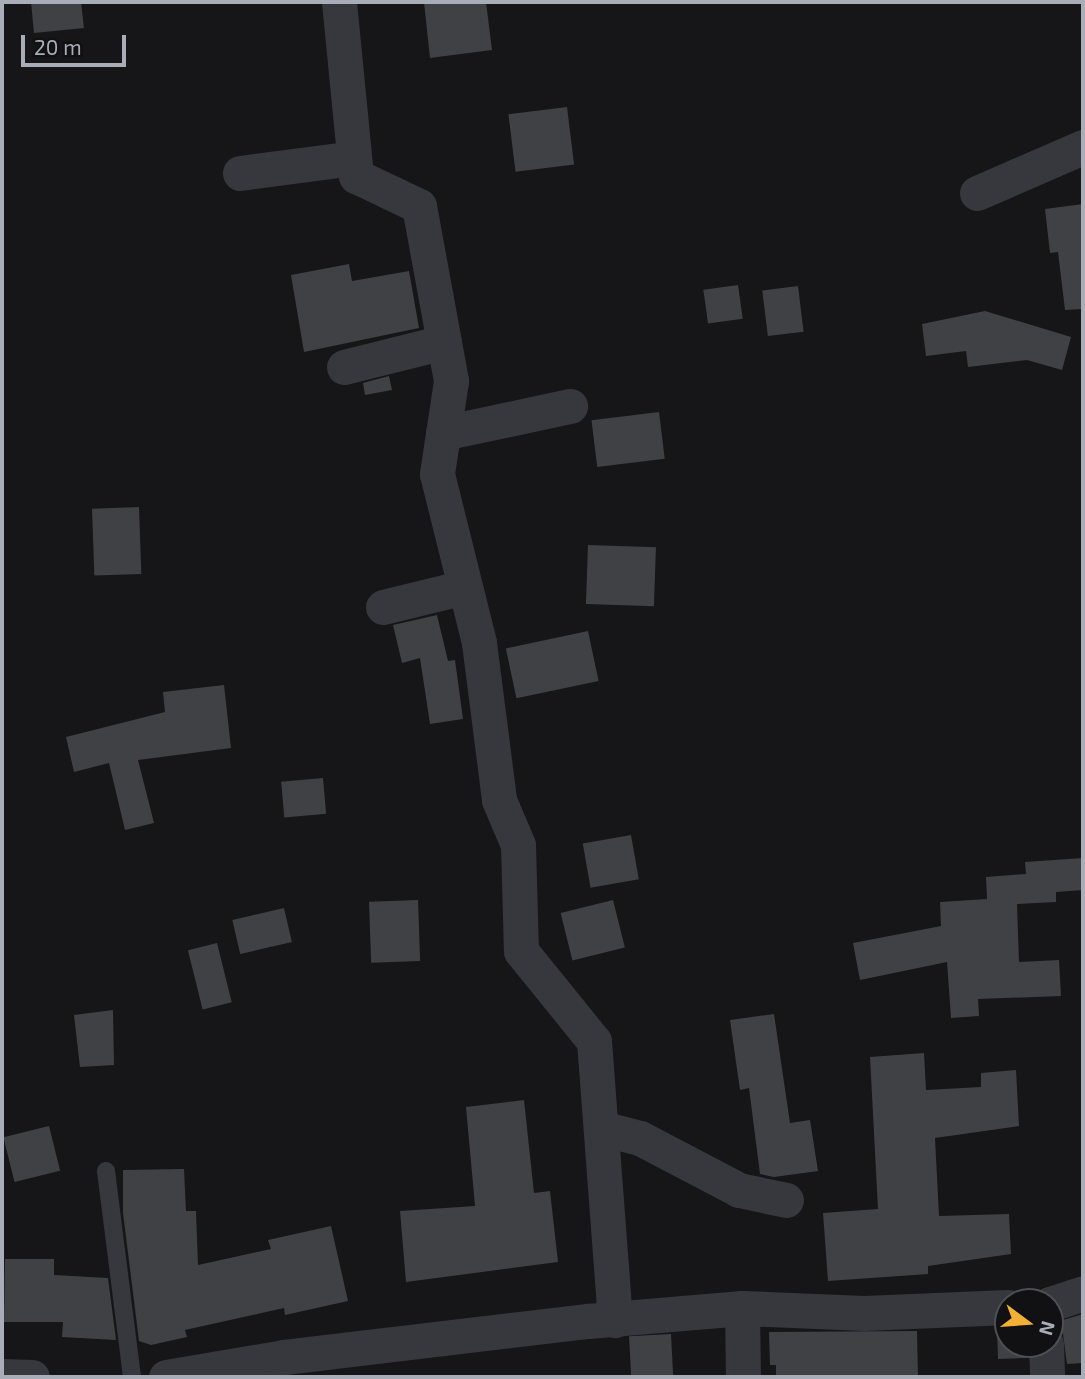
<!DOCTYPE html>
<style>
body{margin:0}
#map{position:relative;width:1085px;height:1379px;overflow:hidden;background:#161618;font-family:"Exo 2",sans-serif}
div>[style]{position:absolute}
.building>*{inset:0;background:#404145;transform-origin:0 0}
.service>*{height:18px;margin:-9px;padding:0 9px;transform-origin:9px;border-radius:9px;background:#37383d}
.minor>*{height:35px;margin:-17.5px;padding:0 17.5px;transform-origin:17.5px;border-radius:17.5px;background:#37383d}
span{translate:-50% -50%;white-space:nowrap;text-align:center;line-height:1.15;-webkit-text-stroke:6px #111113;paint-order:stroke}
.frame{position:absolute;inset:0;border:4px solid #a8adb8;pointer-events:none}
.north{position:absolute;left:994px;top:1288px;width:70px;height:70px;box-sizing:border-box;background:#111113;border:2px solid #4d4f55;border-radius:50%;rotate:106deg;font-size:19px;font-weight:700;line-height:28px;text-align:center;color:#a8adb8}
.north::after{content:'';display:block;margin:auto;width:24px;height:32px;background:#f2b134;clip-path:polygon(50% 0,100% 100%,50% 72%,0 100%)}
.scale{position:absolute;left:21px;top:35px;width:105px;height:32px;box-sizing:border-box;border:4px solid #a8adb8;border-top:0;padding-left:9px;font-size:21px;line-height:24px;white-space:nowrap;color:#a8adb8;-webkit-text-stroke:5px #111113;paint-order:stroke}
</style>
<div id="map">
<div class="building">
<div style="clip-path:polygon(31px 2px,81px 2px,84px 28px,34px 33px)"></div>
<div style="clip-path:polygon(424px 2px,486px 2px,492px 50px,430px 58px)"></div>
<div style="left:567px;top:107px;width:58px;height:59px;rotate:83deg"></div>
<div style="clip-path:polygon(1083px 204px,1083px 309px,1065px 310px,1058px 252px,1050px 253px,1045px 209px)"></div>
<div style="clip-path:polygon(349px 264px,352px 281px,409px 271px,419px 328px,304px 352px,291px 275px)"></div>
<div style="left:738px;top:285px;width:34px;height:35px;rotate:82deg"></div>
<div style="left:798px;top:286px;width:46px;height:36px;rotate:83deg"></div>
<div style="clip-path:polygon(985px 311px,1071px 337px,1062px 370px,1027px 360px,968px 367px,966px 351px,926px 356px,922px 324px)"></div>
<div style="clip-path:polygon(389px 376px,392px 390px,365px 395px,363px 383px)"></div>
<div style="left:659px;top:412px;width:47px;height:68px;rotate:83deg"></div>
<div style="left:139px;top:507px;width:67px;height:47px;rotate:88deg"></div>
<div style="left:588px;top:545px;width:68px;height:59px;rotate:2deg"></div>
<div style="clip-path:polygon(437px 615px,448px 661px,455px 660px,463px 719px,430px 724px,420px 658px,402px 663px,393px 625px)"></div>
<div style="left:588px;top:631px;width:51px;height:84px;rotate:78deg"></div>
<div style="clip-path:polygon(224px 685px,231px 748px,138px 760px,154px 823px,125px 830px,109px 763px,74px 772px,66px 737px,165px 712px,163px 692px)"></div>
<div style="left:323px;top:778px;width:36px;height:42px;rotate:85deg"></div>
<div style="left:631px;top:835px;width:45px;height:49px;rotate:80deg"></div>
<div style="clip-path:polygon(1083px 858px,1083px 890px,1056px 892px,1056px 902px,1017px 904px,1019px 962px,1059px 960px,1061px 996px,978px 999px,979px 1016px,951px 1018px,947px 962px,860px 980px,853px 943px,941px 926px,940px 902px,987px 899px,986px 877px,1026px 874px,1025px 862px)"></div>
<div style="left:418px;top:900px;width:61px;height:49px;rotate:88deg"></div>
<div style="left:613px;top:900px;width:49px;height:54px;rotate:76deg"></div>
<div style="left:284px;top:908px;width:35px;height:53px;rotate:77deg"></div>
<div style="left:217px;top:943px;width:61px;height:30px;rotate:76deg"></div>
<div style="clip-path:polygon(113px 1010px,114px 1065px,80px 1067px,74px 1015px)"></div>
<div style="clip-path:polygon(774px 1014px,790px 1123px,810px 1120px,818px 1171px,774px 1177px,760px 1174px,749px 1088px,740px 1090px,730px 1020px)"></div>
<div style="clip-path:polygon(924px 1053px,926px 1090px,981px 1087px,981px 1073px,1016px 1070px,1019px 1126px,935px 1138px,939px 1216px,1009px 1214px,1011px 1254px,928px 1266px,928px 1274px,828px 1281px,823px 1213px,878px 1209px,870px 1057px)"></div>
<div style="clip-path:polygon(524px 1100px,534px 1193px,550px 1191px,558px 1262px,406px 1282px,400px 1211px,475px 1206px,466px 1107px)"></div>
<div style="left:49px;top:1126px;width:46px;height:47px;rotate:76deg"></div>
<div style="clip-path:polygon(184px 1169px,186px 1211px,196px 1211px,198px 1265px,271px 1249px,268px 1240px,331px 1226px,348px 1301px,285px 1315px,284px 1308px,185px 1330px,187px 1337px,151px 1345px,139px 1341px,123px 1213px,123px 1170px)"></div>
<div style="clip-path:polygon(5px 1259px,54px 1259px,54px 1275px,108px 1278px,116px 1340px,62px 1337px,63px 1322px,4px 1322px)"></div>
<div style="clip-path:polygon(1083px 1314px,1083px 1363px,1067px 1364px,1063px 1334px,1053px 1323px)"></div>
<div style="clip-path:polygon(1008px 1328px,1008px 1344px,1026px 1344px,1026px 1358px,998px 1359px,997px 1329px)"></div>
<div style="clip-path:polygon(917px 1331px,918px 1377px,776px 1377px,776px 1365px,770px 1365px,769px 1332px)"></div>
<div style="left:671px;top:1334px;width:42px;height:42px;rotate:87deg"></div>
</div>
<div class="service">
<div style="left:106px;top:1171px;width:208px;rotate:82.8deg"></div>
</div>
<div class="minor">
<div style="left:339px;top:2px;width:175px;rotate:84.4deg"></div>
<div style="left:356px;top:176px;width:70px;rotate:25.5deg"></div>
<div style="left:419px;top:206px;width:178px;rotate:79.6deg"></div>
<div style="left:451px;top:381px;width:94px;rotate:98.6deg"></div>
<div style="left:437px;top:474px;width:174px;rotate:76deg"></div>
<div style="left:479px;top:643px;width:158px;rotate:82.7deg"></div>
<div style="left:499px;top:800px;width:49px;rotate:67.1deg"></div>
<div style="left:518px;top:845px;width:106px;rotate:88.4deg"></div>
<div style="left:521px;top:951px;width:116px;rotate:51deg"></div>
<div style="left:594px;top:1041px;width:280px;rotate:85.7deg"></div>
<div style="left:240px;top:173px;width:115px;rotate:-7.5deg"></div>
<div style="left:977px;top:193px;width:116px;rotate:-23.5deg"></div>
<div style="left:344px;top:367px;width:103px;rotate:-14deg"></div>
<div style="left:443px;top:433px;width:130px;rotate:-12deg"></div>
<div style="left:383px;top:607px;width:84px;rotate:-13.7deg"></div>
<div style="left:601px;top:1128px;width:40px;rotate:14.4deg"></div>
<div style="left:640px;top:1138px;width:112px;rotate:27.7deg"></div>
<div style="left:739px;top:1190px;width:48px;rotate:12deg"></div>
<div style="left:1050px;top:1304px;width:35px;rotate:-18deg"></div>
<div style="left:742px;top:1308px;width:69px;rotate:89.2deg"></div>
<div style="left:1046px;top:1344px;width:33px;rotate:88deg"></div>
<div style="left:2px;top:1376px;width:30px;rotate:2deg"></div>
<div style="left:166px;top:1377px;width:120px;rotate:-9.6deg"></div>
<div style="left:284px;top:1357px;width:306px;rotate:-6.8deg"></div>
<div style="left:588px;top:1321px;width:155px;rotate:-4.8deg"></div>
<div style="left:742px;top:1308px;width:122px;rotate:2.3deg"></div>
<div style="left:864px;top:1313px;width:144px;rotate:-2.4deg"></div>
</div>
<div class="frame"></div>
<div class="north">N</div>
<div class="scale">20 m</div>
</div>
